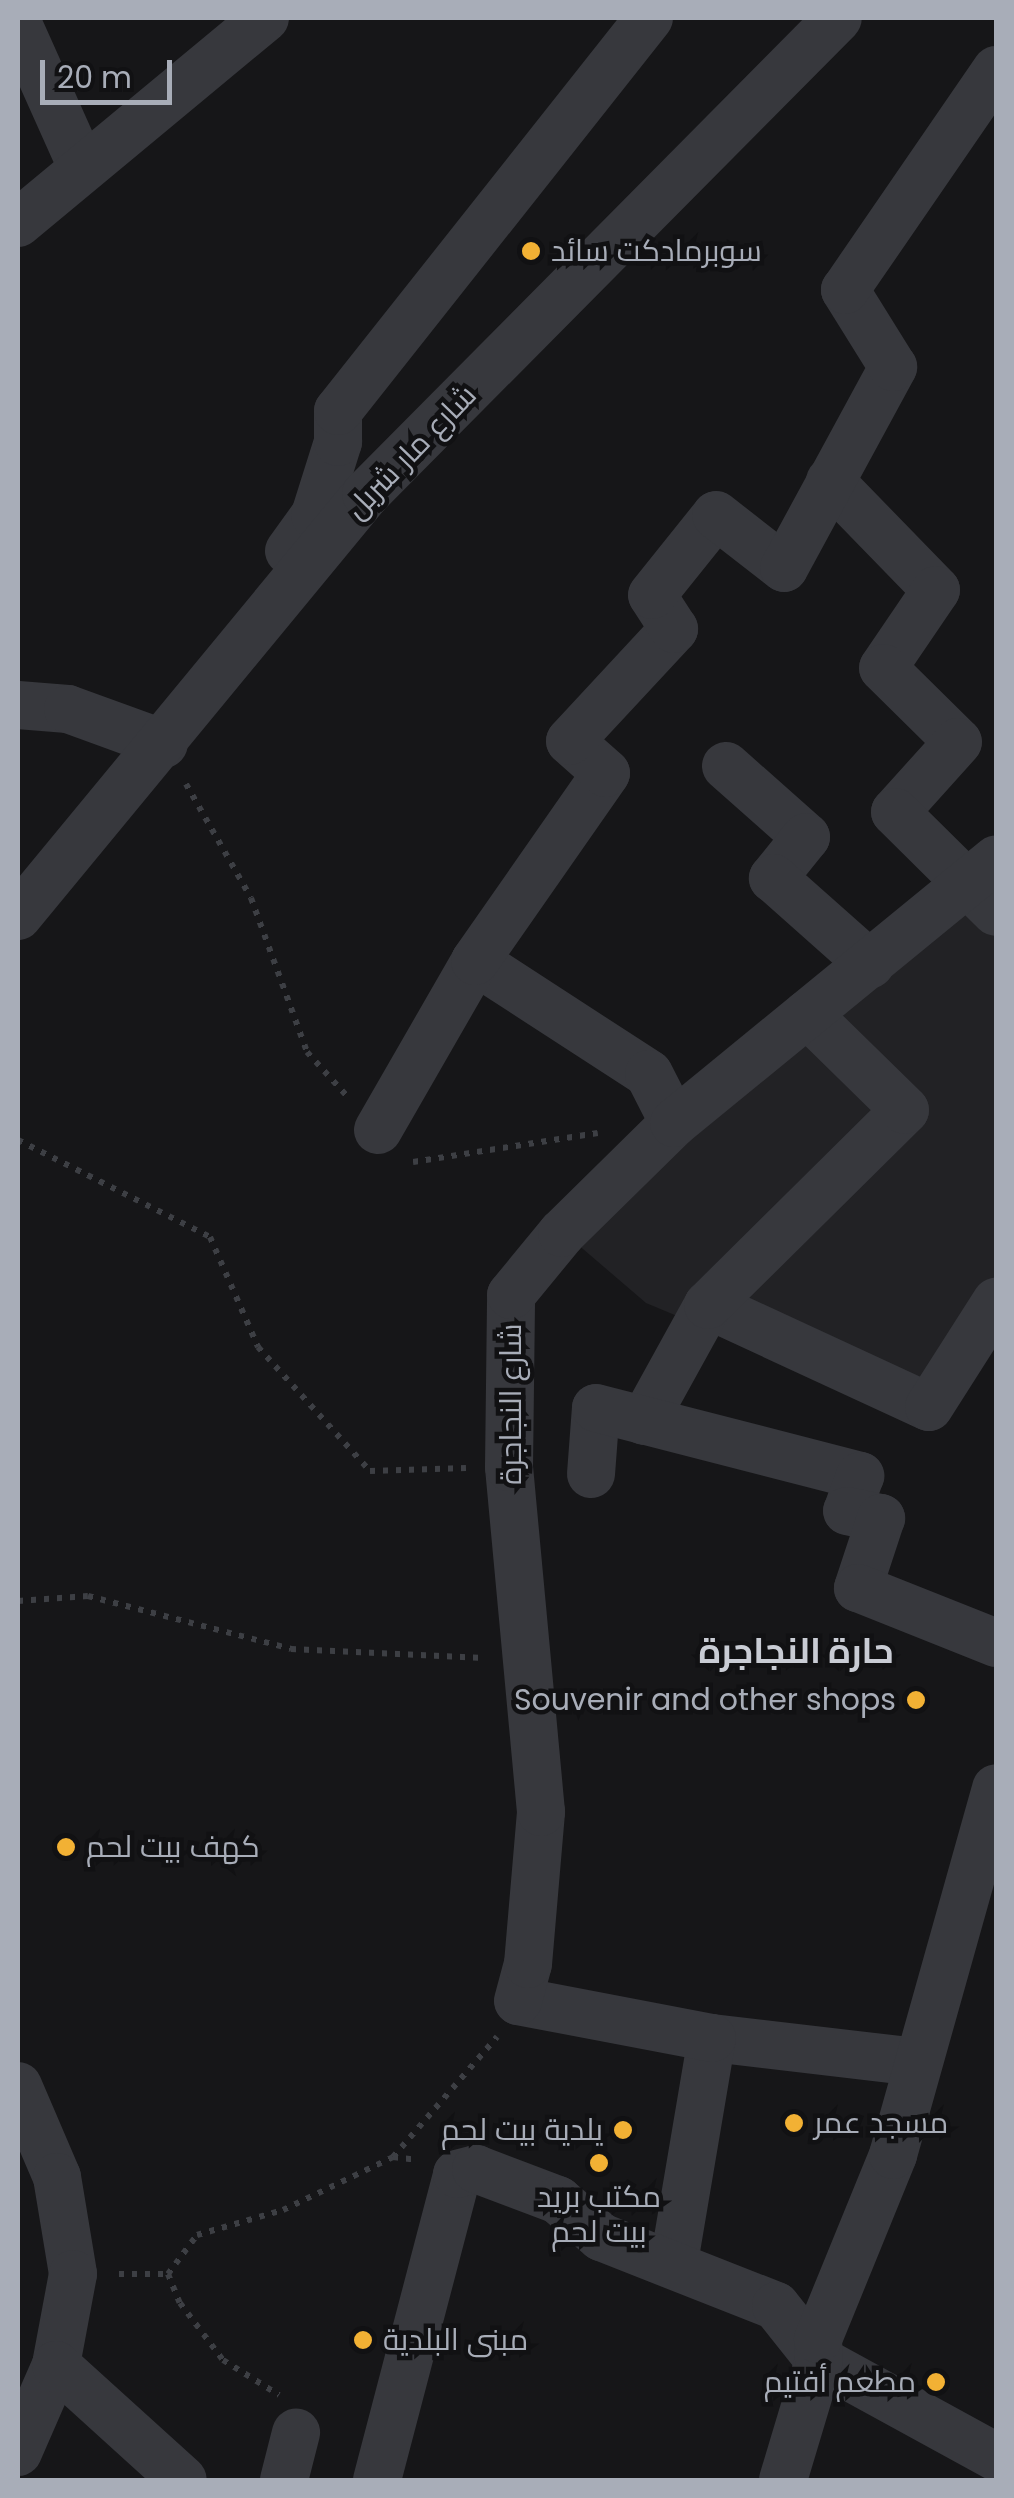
<!DOCTYPE html>
<meta charset="utf-8">
<style>
body{margin:0}
#map{position:relative;width:1014px;height:2498px;overflow:hidden;background:#161618;font-family:Poppins,Cairo,sans-serif}
div>[style]{position:absolute}
.built>*{inset:0;background:#222225}
.path>*{height:6px;margin-top:-3px;transform-origin:0;background:repeating-linear-gradient(90deg,#3d3f44 0 5px,transparent 0 13px)}
.minor>*{height:48px;margin:-24px;padding:0 24px;transform-origin:24px;border-radius:24px;background:#37383d}
.dots>*{width:28px;height:28px;translate:-50% -50%;box-sizing:border-box;border:5px solid #111113;border-radius:50%}
span{translate:-50% -50%;white-space:nowrap;text-align:center;line-height:1.15;-webkit-text-stroke:9px #111113;paint-order:stroke}
.poi-label{font-size:30px;color:#a8adb8}
.left{translate:0 -50%;text-align:left}
.right{translate:-100% -50%;text-align:right}
.street-label{font-size:30px;color:#a8adb8}
.quarter-label{font-size:35px;color:#c9ccd4;font-weight:700}
.frame{position:absolute;inset:0;border:20px solid #a8adb8;pointer-events:none}
.scale{position:absolute;left:40px;top:60px;width:132px;height:45px;box-sizing:border-box;border:5px solid #a8adb8;border-top:0;padding-left:12px;font-size:30px;line-height:35px;white-space:nowrap;color:#a8adb8;-webkit-text-stroke:8px #111113;paint-order:stroke}
</style>
<div id="map">
<div class="built">
<div style="clip-path:polygon(980px 886px,996px 902px,996px 1320px,931px 1422px,646px 1303px,576px 1243px,801px 1032px)"></div>
</div>
<div class="path">
<div style="left:186px;top:784px;width:131px;rotate:60.3deg"></div>
<div style="left:251px;top:898px;width:164px;rotate:70deg"></div>
<div style="left:307px;top:1052px;width:58px;rotate:47.8deg"></div>
<div style="left:18px;top:1140px;width:215px;rotate:26.8deg"></div>
<div style="left:210px;top:1237px;width:120px;rotate:66.4deg"></div>
<div style="left:258px;top:1347px;width:167px;rotate:47.9deg"></div>
<div style="left:370px;top:1471px;width:96px;rotate:-1.8deg"></div>
<div style="left:413px;top:1162px;width:187px;rotate:-8.9deg"></div>
<div style="left:18px;top:1601px;width:70px;rotate:-4.1deg"></div>
<div style="left:88px;top:1596px;width:210px;rotate:14.6deg"></div>
<div style="left:291px;top:1649px;width:193px;rotate:2.7deg"></div>
<div style="left:393px;top:2157px;width:159px;rotate:-49.1deg"></div>
<div style="left:119px;top:2274px;width:49px"></div>
<div style="left:168px;top:2274px;width:49px;rotate:-53.4deg"></div>
<div style="left:197px;top:2235px;width:90px;rotate:-16.2deg"></div>
<div style="left:283px;top:2210px;width:122px;rotate:-25.7deg"></div>
<div style="left:393px;top:2157px;width:23px;rotate:7deg"></div>
<div style="left:168px;top:2274px;width:31px;rotate:68deg"></div>
<div style="left:180px;top:2303px;width:71px;rotate:53deg"></div>
<div style="left:223px;top:2360px;width:66px;rotate:32deg"></div>
</div>
<div class="minor">
<div style="left:18px;top:24px;width:157px;rotate:65.9deg"></div>
<div style="left:18px;top:223px;width:321px;rotate:-39.7deg"></div>
<div style="left:830px;top:481px;width:152px;rotate:45.8deg"></div>
<div style="left:936px;top:590px;width:94px;rotate:124.2deg"></div>
<div style="left:883px;top:668px;width:105px;rotate:44.6deg"></div>
<div style="left:958px;top:742px;width:94px;rotate:132deg"></div>
<div style="left:895px;top:812px;width:142px;rotate:44.7deg"></div>
<div style="left:289px;top:551px;width:44px;rotate:-54.2deg"></div>
<div style="left:315px;top:515px;width:77px;rotate:-72.5deg"></div>
<div style="left:338px;top:442px;width:31px;rotate:-90deg"></div>
<div style="left:338px;top:411px;width:501px;rotate:-51.64deg"></div>
<div style="left:18px;top:705px;width:50px;rotate:4.6deg"></div>
<div style="left:68px;top:709px;width:102px;rotate:20deg"></div>
<div style="left:726px;top:766px;width:107px;rotate:41.6deg"></div>
<div style="left:806px;top:837px;width:53px;rotate:128.8deg"></div>
<div style="left:773px;top:878px;width:130px;rotate:41.6deg"></div>
<div style="left:18px;top:916px;width:547px;rotate:-50.49deg"></div>
<div style="left:366px;top:494px;width:670px;rotate:-45.24deg"></div>
<div style="left:475px;top:961px;width:207px;rotate:33deg"></div>
<div style="left:649px;top:1074px;width:55px;rotate:63deg"></div>
<div style="left:378px;top:1130px;width:195px;rotate:-60.1deg"></div>
<div style="left:475px;top:961px;width:229px;rotate:-55.1deg"></div>
<div style="left:606px;top:773px;width:48px;rotate:-138.4deg"></div>
<div style="left:570px;top:741px;width:153px;rotate:-47.1deg"></div>
<div style="left:674px;top:629px;width:40px;rotate:-122.9deg"></div>
<div style="left:652px;top:595px;width:102px;rotate:-51.3deg"></div>
<div style="left:716px;top:515px;width:86px;rotate:37.9deg"></div>
<div style="left:784px;top:568px;width:229px;rotate:-61.5deg"></div>
<div style="left:893px;top:367px;width:91px;rotate:-121.9deg"></div>
<div style="left:845px;top:290px;width:267px;rotate:-55.5deg"></div>
<div style="left:708px;top:1305px;width:243px;rotate:24.8deg"></div>
<div style="left:929px;top:1407px;width:125px;rotate:-57.5deg"></div>
<div style="left:644px;top:1421px;width:132px;rotate:-61.1deg"></div>
<div style="left:708px;top:1305px;width:277px;rotate:-44.7deg"></div>
<div style="left:905px;top:1110px;width:137px;rotate:-135.6deg"></div>
<div style="left:591px;top:1474px;width:66px;rotate:-85.7deg"></div>
<div style="left:596px;top:1408px;width:273px;rotate:14.4deg"></div>
<div style="left:860px;top:1476px;width:37px;rotate:110deg"></div>
<div style="left:847px;top:1511px;width:35px;rotate:12deg"></div>
<div style="left:881px;top:1518px;width:74px;rotate:108.2deg"></div>
<div style="left:858px;top:1588px;width:149px;rotate:21.7deg"></div>
<div style="left:712px;top:2038px;width:205px;rotate:6.7deg"></div>
<div style="left:18px;top:2086px;width:99px;rotate:66.8deg"></div>
<div style="left:57px;top:2177px;width:98px;rotate:80.6deg"></div>
<div style="left:73px;top:2274px;width:93px;rotate:100.6deg"></div>
<div style="left:56px;top:2365px;width:95px;rotate:113.6deg"></div>
<div style="left:674px;top:2262px;width:227px;rotate:-80.4deg"></div>
<div style="left:712px;top:2038px;width:197px;rotate:-169.2deg"></div>
<div style="left:518px;top:2001px;width:38px;rotate:-75deg"></div>
<div style="left:528px;top:1964px;width:153px;rotate:-85.1deg"></div>
<div style="left:541px;top:1812px;width:346px;rotate:-95.3deg"></div>
<div style="left:509px;top:1467px;width:172px;rotate:-89.3deg"></div>
<div style="left:511px;top:1295px;width:80px;rotate:-50.6deg"></div>
<div style="left:562px;top:1233px;width:157px;rotate:-44.5deg"></div>
<div style="left:674px;top:1123px;width:416px;rotate:-39.3deg"></div>
<div style="left:56px;top:2365px;width:171px;rotate:42.2deg"></div>
<div style="left:284px;top:2480px;width:49px;rotate:-75.7deg"></div>
<div style="left:377px;top:2480px;width:316px;rotate:-75.3deg"></div>
<div style="left:457px;top:2174px;width:20px;rotate:-15deg"></div>
<div style="left:476px;top:2169px;width:88px;rotate:20.7deg"></div>
<div style="left:558px;top:2200px;width:57px;rotate:40.7deg"></div>
<div style="left:601px;top:2237px;width:188px;rotate:21.5deg"></div>
<div style="left:776px;top:2306px;width:69px;rotate:51.5deg"></div>
<div style="left:819px;top:2360px;width:202px;rotate:28.7deg"></div>
<div style="left:783px;top:2480px;width:125px;rotate:-73.3deg"></div>
<div style="left:819px;top:2360px;width:21px;rotate:-93deg"></div>
<div style="left:818px;top:2339px;width:199px;rotate:-67.8deg"></div>
<div style="left:893px;top:2155px;width:381px;rotate:-74.3deg"></div>
</div>
<div class="dots">
<div style="left:531px;top:251px;background:#f2b134"></div>
<div style="left:916px;top:1700px;background:#f2b134"></div>
<div style="left:66px;top:1847px;background:#f2b134"></div>
<div style="left:794px;top:2123px;background:#f2b134"></div>
<div style="left:623px;top:2130px;background:#f2b134"></div>
<div style="left:599px;top:2163px;background:#f2b134"></div>
<div style="left:363px;top:2340px;background:#f2b134"></div>
<div style="left:936px;top:2382px;background:#f2b134"></div>
</div>
<div class="poi-label">
<span class="left" style="left:551px;top:251px">سوبرمادكت سائد</span>
<span class="right" style="left:896px;top:1700px">Souvenir and other shops</span>
<span class="left" style="left:86px;top:1847px">كهف بيت لحم</span>
<span class="left" style="left:814px;top:2123px">مسجد عمر</span>
<span class="right" style="left:603px;top:2130px">يلدية بيت لحم</span>
<span style="left:599px;top:2214px">مكتب بريد<br>بيت لحم</span>
<span class="left" style="left:383px;top:2340px">مبنى البلدية</span>
<span class="right" style="left:916px;top:2382px">مطعم أفتيم</span>
</div>
<div class="street-label">
<span style="left:411px;top:452px;rotate:-46deg">شارع مار شربل</span>
<span style="left:511px;top:1404px;rotate:-90deg">شارع النجاجرة</span>
</div>
<div class="quarter-label">
<span style="left:796px;top:1651px">حارة النجاجرة</span>
</div>
<div class="frame"></div>
<div class="scale">20 m</div>
</div>
